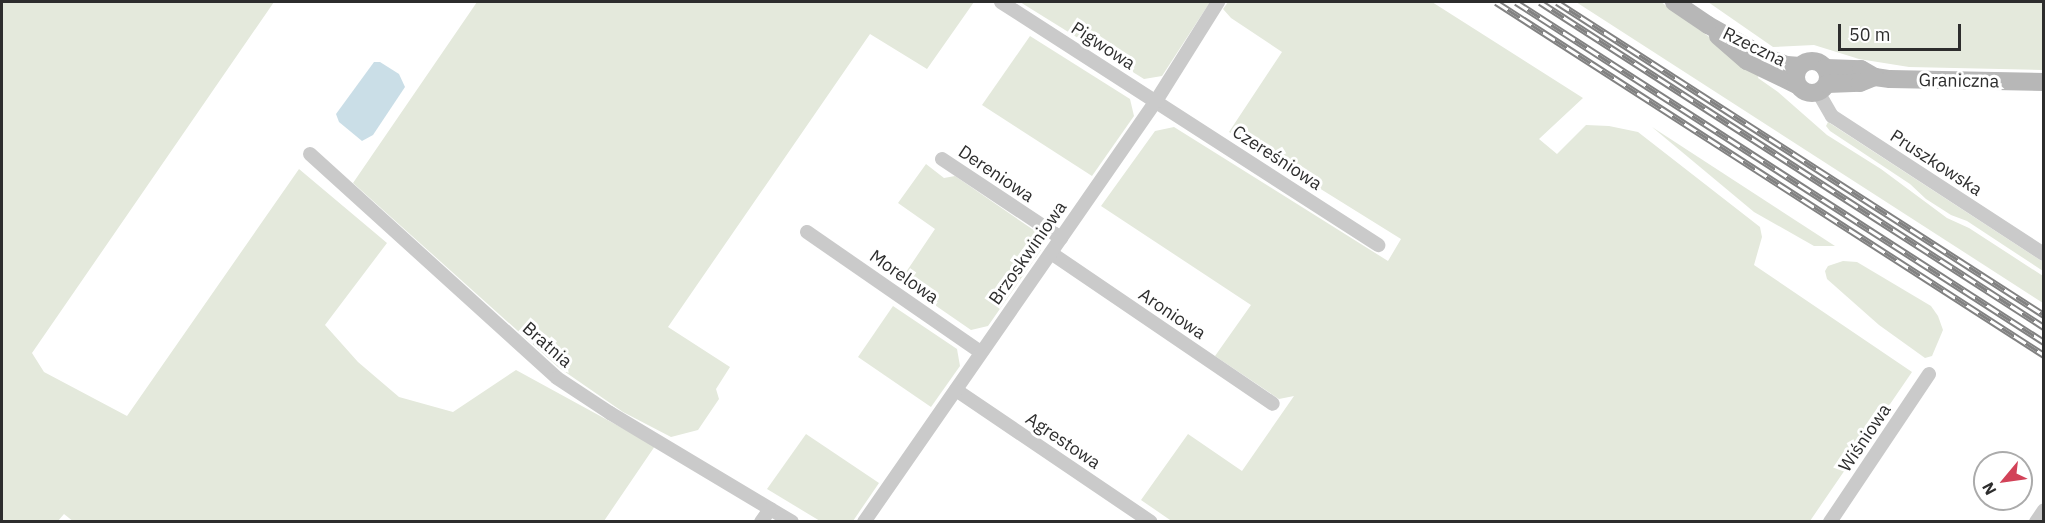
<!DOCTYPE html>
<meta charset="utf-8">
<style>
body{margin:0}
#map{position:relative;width:2045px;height:523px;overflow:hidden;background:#fff;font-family:"IBM Plex Sans",sans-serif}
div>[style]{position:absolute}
.green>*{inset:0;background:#e4e9dc}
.water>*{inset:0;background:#cadee7}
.street>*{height:14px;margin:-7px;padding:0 7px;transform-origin:7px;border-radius:7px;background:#cacaca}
.secondary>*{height:18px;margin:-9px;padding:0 9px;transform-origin:9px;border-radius:9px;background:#b7b7b7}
.secondary>.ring{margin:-9px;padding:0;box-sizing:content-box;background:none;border:18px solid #b7b7b7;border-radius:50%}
.rail>*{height:7px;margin-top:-3.5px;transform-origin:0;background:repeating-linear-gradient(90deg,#fff 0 14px,#828282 0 28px);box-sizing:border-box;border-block:2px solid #828282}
span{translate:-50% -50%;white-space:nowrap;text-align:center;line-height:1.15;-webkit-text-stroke:6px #fff;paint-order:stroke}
.street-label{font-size:18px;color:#2d2d2d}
.frame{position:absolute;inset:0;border:3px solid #2d2d2d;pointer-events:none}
.north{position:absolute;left:1973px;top:451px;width:60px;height:60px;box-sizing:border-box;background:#fff;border:2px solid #ababab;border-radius:50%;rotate:241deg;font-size:16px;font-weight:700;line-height:24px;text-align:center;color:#2d2d2d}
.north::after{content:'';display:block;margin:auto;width:21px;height:27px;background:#d24258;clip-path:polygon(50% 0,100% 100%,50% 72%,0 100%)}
.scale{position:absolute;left:1838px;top:24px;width:123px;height:27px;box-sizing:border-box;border:3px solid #2d2d2d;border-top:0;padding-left:8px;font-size:18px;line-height:21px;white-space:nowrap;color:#2d2d2d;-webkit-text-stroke:4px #fff;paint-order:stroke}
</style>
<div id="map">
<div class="green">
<div style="clip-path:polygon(2px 2px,274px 2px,32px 353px,44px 372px,127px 416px,299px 169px,387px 243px,325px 325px,358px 362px,399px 397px,453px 412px,516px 370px,655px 446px,604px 521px,74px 522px,64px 514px,58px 521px,2px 521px)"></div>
<div style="clip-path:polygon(477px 2px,974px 2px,927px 69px,870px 34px,668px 327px,730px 367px,716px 389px,719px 399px,698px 430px,671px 437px,623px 412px,558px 367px,353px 183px)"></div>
<div style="clip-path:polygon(1020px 2px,1210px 2px,1162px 76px,1144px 79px)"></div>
<div style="clip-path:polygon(1228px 2px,1432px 2px,1583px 98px,1539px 139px,1557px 154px,1586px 125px,1609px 126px,1638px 132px,1760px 227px,1762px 237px,1754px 265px,1912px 372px,1810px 521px,1173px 522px,1141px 500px,1188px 434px,1242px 471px,1294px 396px,1279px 399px,1215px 356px,1251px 305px,1101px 206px,1155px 131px,1174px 127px,1388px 261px,1401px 239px,1229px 132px,1282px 52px,1231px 18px,1223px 9px)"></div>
<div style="clip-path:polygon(1576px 2px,1661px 2px,1759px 73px,1758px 78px,1778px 92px,1827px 135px,1881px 169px,1947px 218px,1969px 228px,2043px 276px,2043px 303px)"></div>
<div style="clip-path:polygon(1708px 2px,2043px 2px,2043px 70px,1909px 67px,1859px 59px,1814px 45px,1773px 47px)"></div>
<div style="clip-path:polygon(1030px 36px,1130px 99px,1134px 116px,1092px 176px,982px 105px)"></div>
<div style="clip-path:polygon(1828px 122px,2043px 262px,2043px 271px,1967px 221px,1951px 215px,1926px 199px,1910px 184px,1830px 131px,1826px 126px)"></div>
<div style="clip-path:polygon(1652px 127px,1835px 246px,1814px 246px,1754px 212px)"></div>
<div style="clip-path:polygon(926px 164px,944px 178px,955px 176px,1038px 233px,1041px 250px,988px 326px,971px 330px,900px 281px,935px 229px,898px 203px)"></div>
<div style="clip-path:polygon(1843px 261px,1857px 262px,1931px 306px,1938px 316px,1943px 330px,1932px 356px,1925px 358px,1879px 325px,1827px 279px,1825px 271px,1828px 266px)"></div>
<div style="clip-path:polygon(893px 306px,957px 349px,960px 366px,931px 407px,858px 357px)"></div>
<div style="clip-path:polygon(806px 434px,879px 483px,853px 521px,820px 521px,767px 489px)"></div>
</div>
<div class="water">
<div style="clip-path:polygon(374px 62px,380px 62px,399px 74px,405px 87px,373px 135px,362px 141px,339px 122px,336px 114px)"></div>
</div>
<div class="street">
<div style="left:1001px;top:2px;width:449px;rotate:32.8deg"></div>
<div style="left:1818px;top:92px;width:28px;rotate:60deg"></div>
<div style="left:1832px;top:116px;width:253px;rotate:33.1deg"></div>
<div style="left:310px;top:154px;width:333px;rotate:42.2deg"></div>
<div style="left:557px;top:378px;width:64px;rotate:33.4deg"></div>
<div style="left:610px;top:413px;width:212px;rotate:30.9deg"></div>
<div style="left:942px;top:159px;width:143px;rotate:33.6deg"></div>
<div style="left:807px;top:232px;width:211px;rotate:34.7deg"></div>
<div style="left:1051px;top:253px;width:268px;rotate:34.2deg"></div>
<div style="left:956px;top:390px;width:235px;rotate:34.1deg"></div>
<div style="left:761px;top:522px;width:16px;rotate:-55deg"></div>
<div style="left:864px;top:522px;width:512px;rotate:-55.26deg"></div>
<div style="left:1156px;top:101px;width:117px;rotate:-57.9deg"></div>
<div style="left:1830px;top:522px;width:178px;rotate:-56.2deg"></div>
<div style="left:2036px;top:522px;width:14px;rotate:-56deg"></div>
</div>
<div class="secondary">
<div style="left:1674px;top:2px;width:41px;rotate:34.1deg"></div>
<div style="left:1708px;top:25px;width:63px;rotate:29.4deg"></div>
<div style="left:1763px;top:56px;width:26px;rotate:21deg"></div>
<div style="left:1787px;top:65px;width:13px;rotate:4deg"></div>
<div style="left:1718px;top:36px;width:38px;rotate:41deg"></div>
<div style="left:1747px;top:61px;width:55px;rotate:25.6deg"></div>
<div class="ring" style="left:1796px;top:61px;width:14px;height:14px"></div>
<div style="left:1825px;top:68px;width:36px;rotate:2deg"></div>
<div style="left:1861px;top:69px;width:16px;rotate:30deg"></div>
<div style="left:1875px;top:77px;width:15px;rotate:8deg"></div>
<div style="left:1890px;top:79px;width:154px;rotate:1.1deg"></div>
<div style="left:1827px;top:84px;width:33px;rotate:-2deg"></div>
<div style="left:1860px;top:83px;width:16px;rotate:-22deg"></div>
</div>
<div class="rail">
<div style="left:1496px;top:2px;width:652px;rotate:32.79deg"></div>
<div style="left:1516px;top:2px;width:628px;rotate:32.78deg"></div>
<div style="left:1540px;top:2px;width:600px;rotate:32.82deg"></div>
<div style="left:1557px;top:2px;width:579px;rotate:32.73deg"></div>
</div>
<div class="street-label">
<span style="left:1103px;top:46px;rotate:33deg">Pigwowa</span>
<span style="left:1754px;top:47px;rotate:26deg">Rzeczna</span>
<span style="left:1959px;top:81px;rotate:1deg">Graniczna</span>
<span style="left:1277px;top:158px;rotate:33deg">Czereśniowa</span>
<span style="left:1936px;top:163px;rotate:33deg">Pruszkowska</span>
<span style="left:996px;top:174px;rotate:34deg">Dereniowa</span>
<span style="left:1028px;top:253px;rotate:-55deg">Brzoskwiniowa</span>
<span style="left:904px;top:277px;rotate:35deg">Morelowa</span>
<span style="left:1172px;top:314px;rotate:34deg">Aroniowa</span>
<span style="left:547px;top:345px;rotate:41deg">Bratnia</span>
<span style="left:1865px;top:438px;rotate:-56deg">Wiśniowa</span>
<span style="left:1063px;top:441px;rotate:34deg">Agrestowa</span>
</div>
<div class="frame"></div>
<div class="north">N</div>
<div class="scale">50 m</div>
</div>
